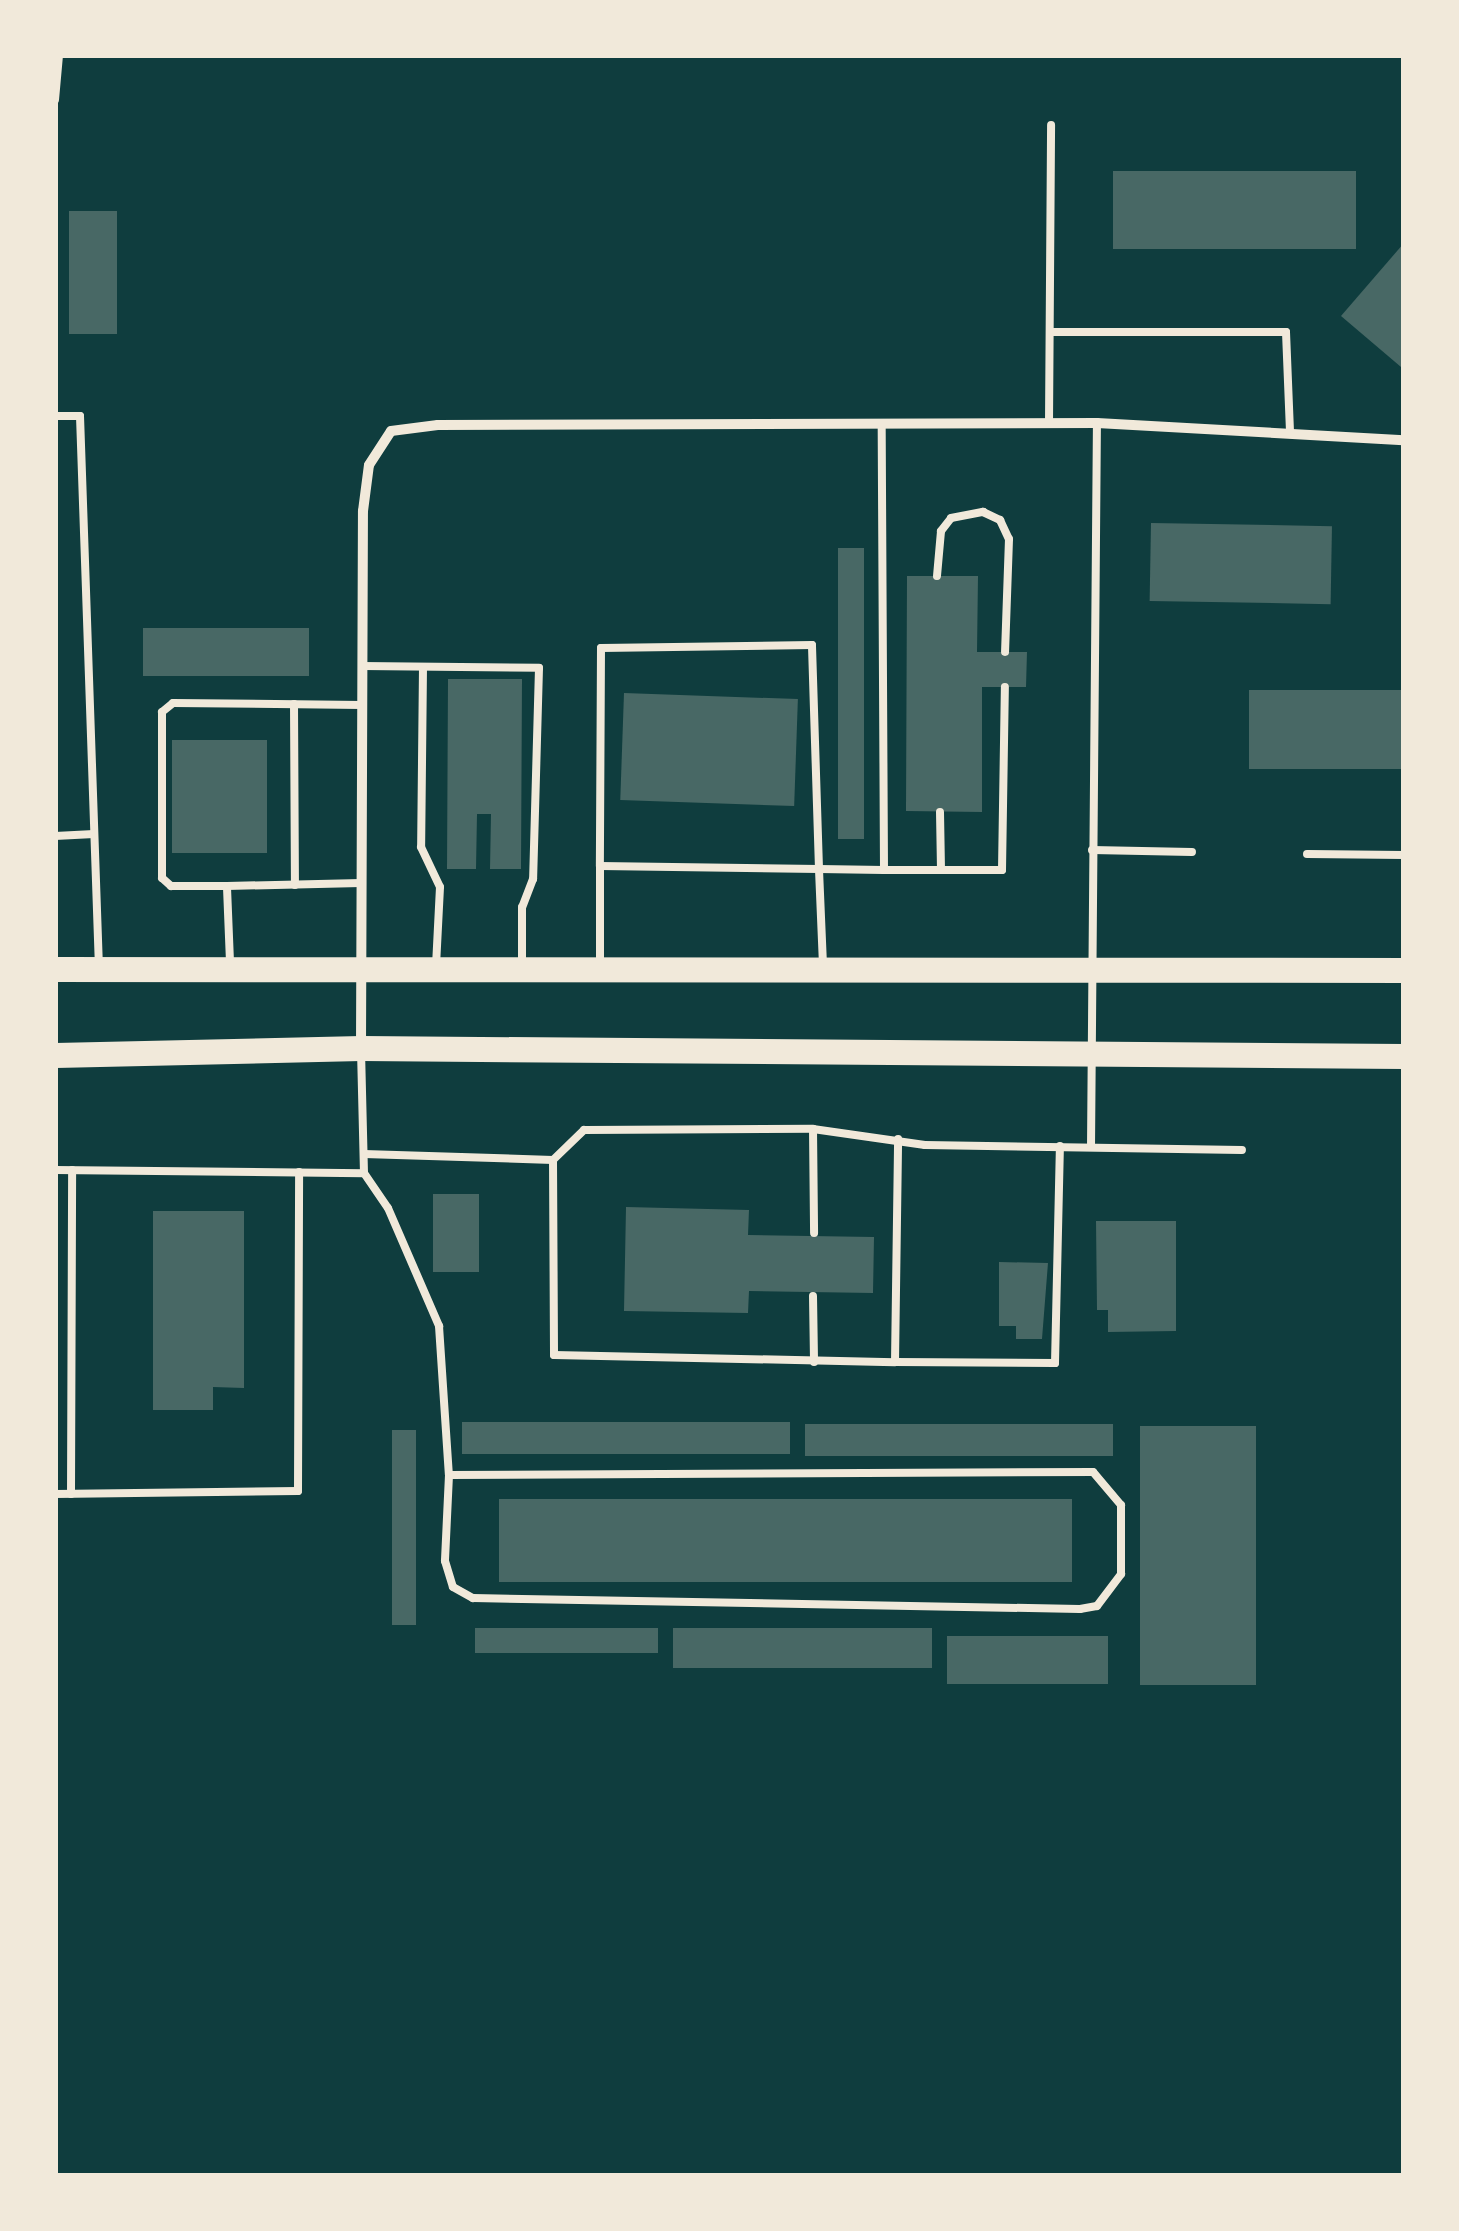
<!DOCTYPE html>
<style>
body{margin:0}
#map{position:relative;width:1459px;height:2231px;overflow:hidden;background:#0f3d3e;font-family:Georgia,serif}
div>[style]{position:absolute}
.building>*{inset:0;background:#486865;transform-origin:0 0}
.service>*{height:8px;margin:-4px;padding:0 4px;transform-origin:4px;border-radius:4px;background:#f1e9da}
.minor>*{height:10px;margin:-5px;padding:0 5px;transform-origin:5px;border-radius:5px;background:#f1e9da}
.primary>*{height:25px;margin:-12.5px;padding:0 12.5px;transform-origin:12.5px;border-radius:12.5px;background:#f1e9da}
span{translate:-50% -50%;white-space:nowrap;text-align:center;line-height:1.15;-webkit-text-stroke:9px #f1e9da;paint-order:stroke}
.frame{position:absolute;inset:0;border:58px solid #f1e9da;pointer-events:none}
</style>
<div id="map">
<div class="building">
<div style="left:1113px;top:171px;width:243px;height:78px"></div>
<div style="left:69px;top:211px;width:48px;height:123px"></div>
<div style="clip-path:polygon(1404px 243px,1404px 364px,1401px 367px,1341px 316px)"></div>
<div style="left:1151px;top:523px;width:181px;height:78px;rotate:1deg"></div>
<div style="left:838px;top:548px;width:26px;height:291px"></div>
<div style="clip-path:polygon(907px 576px,978px 576px,977px 652px,1027px 652px,1026px 687px,982px 687px,982px 812px,906px 811px)"></div>
<div style="left:143px;top:628px;width:166px;height:48px"></div>
<div style="clip-path:polygon(448px 679px,522px 679px,521px 869px,490px 869px,491px 814px,477px 814px,476px 869px,447px 869px)"></div>
<div style="left:1249px;top:690px;width:155px;height:79px"></div>
<div style="left:624px;top:693px;width:174px;height:107px;rotate:2deg"></div>
<div style="left:172px;top:740px;width:95px;height:113px"></div>
<div style="left:433px;top:1194px;width:46px;height:78px"></div>
<div style="clip-path:polygon(626px 1207px,749px 1210px,748px 1235px,874px 1237px,873px 1293px,749px 1291px,748px 1313px,624px 1311px)"></div>
<div style="clip-path:polygon(153px 1211px,244px 1211px,244px 1388px,213px 1387px,213px 1410px,153px 1410px)"></div>
<div style="clip-path:polygon(1096px 1221px,1176px 1221px,1176px 1331px,1108px 1332px,1108px 1310px,1097px 1310px)"></div>
<div style="clip-path:polygon(999px 1262px,1048px 1263px,1042px 1339px,1016px 1339px,1016px 1326px,999px 1326px)"></div>
<div style="left:462px;top:1422px;width:328px;height:32px"></div>
<div style="left:805px;top:1424px;width:308px;height:32px"></div>
<div style="left:1140px;top:1426px;width:116px;height:259px"></div>
<div style="left:392px;top:1430px;width:24px;height:195px"></div>
<div style="left:499px;top:1499px;width:573px;height:83px"></div>
<div style="left:475px;top:1628px;width:183px;height:25px"></div>
<div style="left:673px;top:1628px;width:259px;height:40px"></div>
<div style="left:947px;top:1636px;width:161px;height:48px"></div>
</div>
<div class="service">
<div style="left:55px;top:100px;width:45px;rotate:-84.9deg"></div>
<div style="left:1050px;top:332px;width:236px"></div>
<div style="left:1286px;top:332px;width:99px;rotate:87.7deg"></div>
<div style="left:55px;top:416px;width:25px"></div>
<div style="left:80px;top:416px;width:551px;rotate:88.03deg"></div>
<div style="left:1049px;top:423px;width:298px;rotate:-89.6deg"></div>
<div style="left:937px;top:576px;width:45px;rotate:-84.9deg"></div>
<div style="left:941px;top:531px;width:16px;rotate:-52deg"></div>
<div style="left:951px;top:518px;width:33px;rotate:-11deg"></div>
<div style="left:983px;top:512px;width:19px;rotate:25deg"></div>
<div style="left:1000px;top:520px;width:21px;rotate:65deg"></div>
<div style="left:1009px;top:539px;width:113px;rotate:92deg"></div>
<div style="left:362px;top:666px;width:177px;rotate:0.6deg"></div>
<div style="left:539px;top:668px;width:211px;rotate:91.6deg"></div>
<div style="left:533px;top:879px;width:30px;rotate:111deg"></div>
<div style="left:522px;top:907px;width:58px;rotate:90deg"></div>
<div style="left:423px;top:667px;width:180px;rotate:90.6deg"></div>
<div style="left:421px;top:847px;width:44px;rotate:64.6deg"></div>
<div style="left:440px;top:887px;width:79px;rotate:92.9deg"></div>
<div style="left:294px;top:704px;width:181px;rotate:89.7deg"></div>
<div style="left:940px;top:812px;width:58px;rotate:89deg"></div>
<div style="left:941px;top:870px;width:61px"></div>
<div style="left:1002px;top:870px;width:183px;rotate:-89.1deg"></div>
<div style="left:55px;top:836px;width:39px;rotate:-3deg"></div>
<div style="left:1092px;top:850px;width:100px;rotate:1.1deg"></div>
<div style="left:1307px;top:854px;width:97px;rotate:0.6deg"></div>
<div style="left:884px;top:870px;width:57px"></div>
<div style="left:227px;top:886px;width:134px;rotate:-1.3deg"></div>
<div style="left:230px;top:962px;width:76px;rotate:-92.3deg"></div>
<div style="left:227px;top:886px;width:56px;rotate:180deg"></div>
<div style="left:171px;top:886px;width:12px;rotate:-138deg"></div>
<div style="left:162px;top:878px;width:166px;rotate:-90deg"></div>
<div style="left:162px;top:712px;width:14px;rotate:-39deg"></div>
<div style="left:173px;top:703px;width:189px;rotate:0.6deg"></div>
<div style="left:823px;top:965px;width:96px;rotate:-92.4deg"></div>
<div style="left:819px;top:869px;width:65px;rotate:0.9deg"></div>
<div style="left:884px;top:870px;width:446px;rotate:-90.3deg"></div>
<div style="left:600px;top:966px;width:100px;rotate:-90deg"></div>
<div style="left:600px;top:866px;width:219px;rotate:0.8deg"></div>
<div style="left:819px;top:869px;width:224px;rotate:-91.8deg"></div>
<div style="left:812px;top:645px;width:211px;rotate:179.2deg"></div>
<div style="left:601px;top:648px;width:218px;rotate:90.3deg"></div>
<div style="left:813px;top:1129px;width:104px;rotate:89.4deg"></div>
<div style="left:1091px;top:1147px;width:724px;rotate:-89.53deg"></div>
<div style="left:364px;top:1154px;width:189px;rotate:1.8deg"></div>
<div style="left:553px;top:1160px;width:43px;rotate:-44.1deg"></div>
<div style="left:584px;top:1130px;width:229px;rotate:-0.3deg"></div>
<div style="left:813px;top:1129px;width:113px;rotate:8.1deg"></div>
<div style="left:925px;top:1145px;width:317px;rotate:0.9deg"></div>
<div style="left:553px;top:1160px;width:195px;rotate:89.7deg"></div>
<div style="left:554px;top:1355px;width:341px;rotate:1.2deg"></div>
<div style="left:895px;top:1362px;width:223px;rotate:-89.2deg"></div>
<div style="left:55px;top:1170px;width:309px;rotate:0.6deg"></div>
<div style="left:364px;top:1173px;width:122px;rotate:-91.4deg"></div>
<div style="left:364px;top:1173px;width:42px;rotate:55.6deg"></div>
<div style="left:388px;top:1208px;width:129px;rotate:66.6deg"></div>
<div style="left:439px;top:1326px;width:149px;rotate:86.2deg"></div>
<div style="left:449px;top:1475px;width:86px;rotate:92.7deg"></div>
<div style="left:445px;top:1561px;width:27px;rotate:73deg"></div>
<div style="left:453px;top:1587px;width:23px;rotate:29deg"></div>
<div style="left:473px;top:1598px;width:607px;rotate:1.04deg"></div>
<div style="left:1080px;top:1609px;width:17px;rotate:-10deg"></div>
<div style="left:1097px;top:1606px;width:40px;rotate:-53deg"></div>
<div style="left:1121px;top:1574px;width:69px;rotate:-90deg"></div>
<div style="left:1121px;top:1505px;width:43px;rotate:-130.3deg"></div>
<div style="left:1093px;top:1472px;width:644px;rotate:179.73deg"></div>
<div style="left:813px;top:1296px;width:66px;rotate:89.1deg"></div>
<div style="left:895px;top:1362px;width:160px;rotate:0.4deg"></div>
<div style="left:1055px;top:1363px;width:217px;rotate:-88.7deg"></div>
<div style="left:55px;top:1494px;width:243px;rotate:-0.7deg"></div>
<div style="left:298px;top:1491px;width:319px;rotate:-89.8deg"></div>
<div style="left:71px;top:1494px;width:324px;rotate:-89.8deg"></div>
</div>
<div class="minor">
<div style="left:361px;top:1045px;width:534px;rotate:-89.79deg"></div>
<div style="left:363px;top:511px;width:46px;rotate:-82.6deg"></div>
<div style="left:369px;top:465px;width:40px;rotate:-57.1deg"></div>
<div style="left:391px;top:431px;width:47px;rotate:-7.3deg"></div>
<div style="left:438px;top:425px;width:659px;rotate:-0.17deg"></div>
<div style="left:1097px;top:423px;width:307px;rotate:3.2deg"></div>
</div>
<div class="primary">
<div style="left:55px;top:969px;width:1349px;rotate:0.04deg"></div>
<div style="left:55px;top:1055px;width:306px;rotate:-1.3deg"></div>
<div style="left:361px;top:1048px;width:1043px;rotate:0.44deg"></div>
</div>
<div class="frame"></div>
</div>
